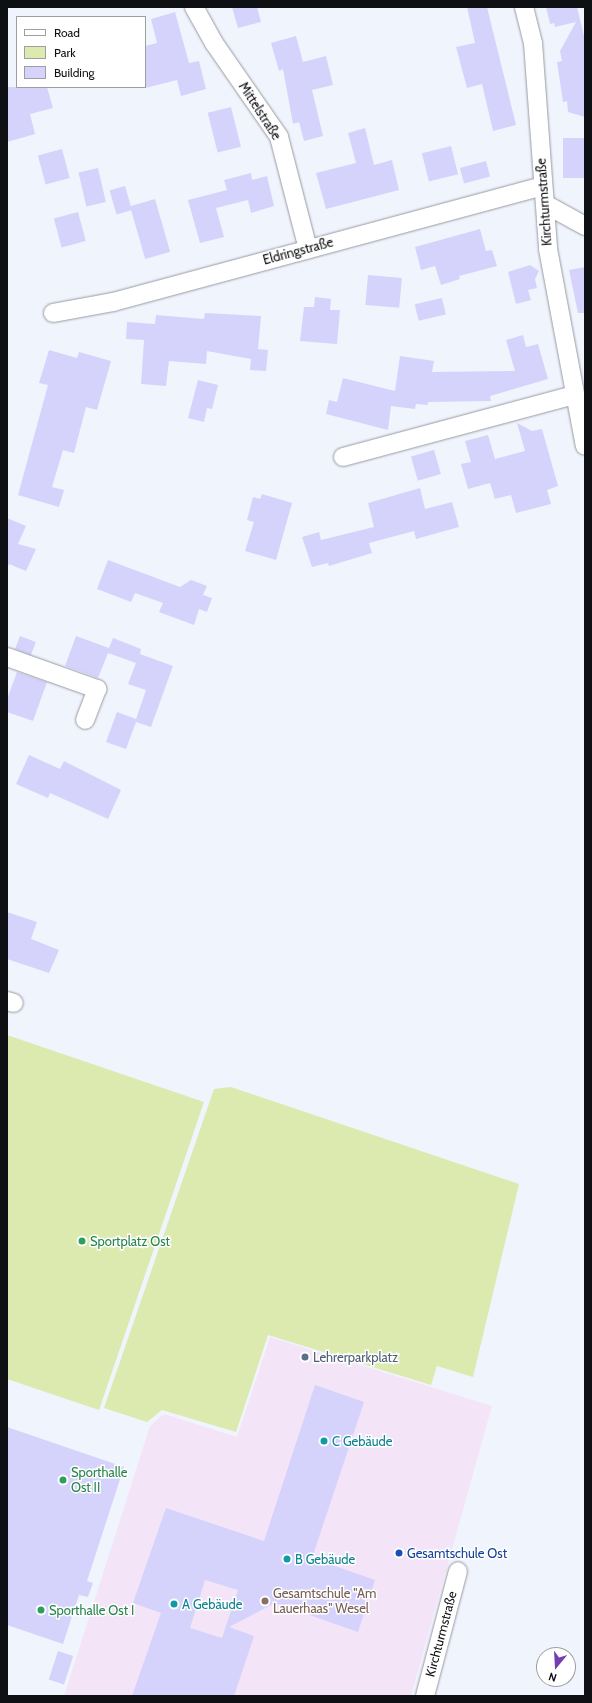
<!DOCTYPE html>
<meta charset="utf-8">
<style>
body{margin:0}
#map{position:relative;width:592px;height:1703px;overflow:hidden;background:#f0f4fd;font-family:Cabin,sans-serif}
div>[style]{position:absolute}
.education>*{inset:0;background:#f3e4f7}
.green>*{inset:0;background:#dce9af}
.building>*{inset:0;background:#d5d3fc;transform-origin:0 0}
.roads{filter:drop-shadow(0 0 1px #979aa3) drop-shadow(0 0 1px #979aa3)}
.minor>*{height:18px;margin:-9px;padding:0 9px;transform-origin:9px;border-radius:9px;background:#fff}
.dots>*{width:11px;height:11px;translate:-50% -50%;box-sizing:border-box;border:2px solid #fff;border-radius:50%}
span{translate:-50% -50%;white-space:nowrap;text-align:center;line-height:1.15;-webkit-text-stroke:3px #fff;paint-order:stroke}
.street-label{font-size:13px;color:#0f1013}
.leisure-label{font-size:13px;color:#27864d}
.left{translate:0 -50%;text-align:left}
.service-label{font-size:13px;color:#4e5e75}
.culture-label{font-size:13px;color:#0d838f}
.transit-label{font-size:13px;color:#164399}
.education-label{font-size:13px;color:#785e54}
.frame{position:absolute;inset:0;border:8px solid #0f1013;pointer-events:none}
.legend{position:absolute;left:16px;top:16px;width:130px;height:72px;box-sizing:border-box;background:#fff;border:1px solid #9f9fa1;margin:0;padding:5px 7px;list-style:none;font-size:12px;color:#0f1013}
.legend li{display:flex;align-items:center;gap:8px;height:20px}
.legend b{width:20px;border:1px solid #9f9fa1}
.north{position:absolute;left:536px;top:1647px;width:40px;height:40px;box-sizing:border-box;background:#fff;border:1px solid #9f9fa1;border-radius:50%;rotate:198deg;font-size:11px;font-weight:700;line-height:16px;text-align:center;color:#0f1013}
.north::after{content:'';display:block;margin:auto;width:14px;height:18px;background:#743db4;clip-path:polygon(50% 0,100% 100%,50% 72%,0 100%)}
</style>
<div id="map">
<div class="education">
<div style="clip-path:polygon(270px 1337px,492px 1406px,411px 1696px,64px 1696px,150px 1426px,164px 1414px,237px 1437px)"></div>
</div>
<div class="green">
<div style="clip-path:polygon(7px 1035px,204px 1102px,99px 1410px,7px 1379px)"></div>
<div style="clip-path:polygon(231px 1087px,519px 1184px,473px 1377px,437px 1366px,431px 1385px,268px 1335px,236px 1432px,162px 1410px,147px 1422px,104px 1408px,214px 1089px)"></div>
</div>
<div class="building">
<div style="clip-path:polygon(232px 7px,257px 7px,261px 22px,238px 28px)"></div>
<div style="clip-path:polygon(467px 7px,487px 7px,516px 125px,493px 131px,482px 84px,467px 88px,456px 47px,475px 43px)"></div>
<div style="clip-path:polygon(546px 7px,577px 7px,585px 40px,585px 117px,568px 112px,567px 101px,563px 102px,557px 62px,562px 61px,560px 51px,576px 22px,555px 27px,554px 23px,550px 24px)"></div>
<div style="clip-path:polygon(175px 12px,189px 63px,199px 61px,206px 89px,181px 96px,177px 80px,145px 88px,145px 46px,157px 43px,151px 19px)"></div>
<div style="clip-path:polygon(296px 36px,303px 62px,326px 56px,333px 85px,312px 90px,323px 136px,304px 141px,299px 122px,293px 124px,283px 69px,279px 71px,271px 43px)"></div>
<div style="clip-path:polygon(7px 87px,47px 87px,53px 108px,30px 114px,35px 134px,7px 142px)"></div>
<div style="left:231px;top:107px;width:41px;height:24px;rotate:76deg"></div>
<div style="clip-path:polygon(365px 128px,374px 165px,392px 160px,399px 190px,326px 209px,316px 173px,356px 163px,348px 133px)"></div>
<div style="left:585px;top:138px;width:40px;height:22px;rotate:90deg"></div>
<div style="left:451px;top:146px;width:29px;height:30px;rotate:76deg"></div>
<div style="left:62px;top:149px;width:30px;height:25px;rotate:75deg"></div>
<div style="left:486px;top:161px;width:16px;height:27px;rotate:75deg"></div>
<div style="left:98px;top:168px;width:35px;height:20px;rotate:77deg"></div>
<div style="clip-path:polygon(251px 173px,252px 180px,267px 176px,274px 206px,251px 213px,248px 200px,216px 208px,224px 237px,200px 243px,188px 200px,227px 190px,224px 180px)"></div>
<div style="left:125px;top:186px;width:25px;height:16px;rotate:74deg"></div>
<div style="left:155px;top:199px;width:55px;height:26px;rotate:74deg"></div>
<div style="left:78px;top:212px;width:30px;height:25px;rotate:75deg"></div>
<div style="clip-path:polygon(480px 229px,486px 251px,492px 250px,497px 266px,459px 276px,460px 279px,441px 285px,435px 266px,421px 270px,415px 247px)"></div>
<div style="clip-path:polygon(530px 265px,539px 271px,535px 279px,537px 288px,528px 290px,531px 300px,516px 304px,508px 272px)"></div>
<div style="clip-path:polygon(585px 267px,585px 313px,578px 313px,569px 270px)"></div>
<div style="left:368px;top:275px;width:34px;height:30px;rotate:5deg"></div>
<div style="clip-path:polygon(315px 297px,331px 299px,330px 310px,340px 310px,337px 344px,300px 341px,304px 307px,314px 307px)"></div>
<div style="left:442px;top:298px;width:17px;height:28px;rotate:77deg"></div>
<div style="clip-path:polygon(205px 313px,261px 316px,258px 349px,268px 350px,266px 371px,250px 370px,251px 359px,207px 351px,206px 364px,169px 361px,166px 386px,141px 384px,144px 340px,126px 339px,127px 322px,155px 324px,156px 315px,204px 319px)"></div>
<div style="clip-path:polygon(523px 335px,526px 347px,538px 344px,548px 379px,490px 396px,491px 401px,428px 402px,428px 405px,416px 404px,415px 409px,391px 406px,388px 430px,326px 414px,329px 400px,337px 402px,343px 378px,395px 391px,400px 356px,434px 361px,432px 372px,515px 371px,506px 340px)"></div>
<div style="clip-path:polygon(49px 350px,77px 358px,79px 352px,111px 361px,97px 410px,86px 407px,74px 453px,63px 450px,52px 487px,64px 490px,59px 507px,18px 495px,48px 385px,39px 383px)"></div>
<div style="clip-path:polygon(198px 380px,218px 385px,212px 409px,207px 408px,204px 422px,188px 418px)"></div>
<div style="clip-path:polygon(517px 423px,532px 431px,542px 429px,558px 486px,547px 490px,551px 504px,516px 513px,511px 495px,495px 499px,490px 483px,468px 489px,461px 464px,471px 462px,465px 441px,488px 435px,495px 459px,525px 451px)"></div>
<div style="left:434px;top:450px;width:25px;height:24px;rotate:74deg"></div>
<div style="clip-path:polygon(420px 488px,425px 509px,452px 502px,459px 527px,416px 539px,414px 531px,369px 543px,372px 553px,329px 566px,328px 563px,312px 567px,302px 537px,319px 532px,321px 540px,374px 527px,368px 503px)"></div>
<div style="clip-path:polygon(262px 494px,292px 503px,276px 560px,245px 551px,254px 522px,247px 520px,253px 497px,260px 499px)"></div>
<div style="clip-path:polygon(7px 518px,26px 526px,18px 544px,36px 549px,26px 571px,9px 564px,7px 569px)"></div>
<div style="clip-path:polygon(108px 560px,180px 587px,191px 580px,207px 586px,203px 595px,212px 598px,207px 612px,199px 609px,194px 625px,159px 612px,163px 603px,135px 593px,131px 602px,97px 589px)"></div>
<div style="left:20px;top:636px;width:17px;height:14px;rotate:21deg"></div>
<div style="clip-path:polygon(76px 636px,109px 648px,113px 638px,141px 649px,140px 654px,173px 666px,151px 727px,136px 722px,126px 749px,106px 742px,117px 712px,136px 719px,146px 690px,128px 684px,136px 663px,108px 653px,98px 678px,65px 666px)"></div>
<div style="clip-path:polygon(17px 672px,47px 682px,33px 721px,7px 712px,7px 699px)"></div>
<div style="clip-path:polygon(29px 755px,60px 769px,64px 761px,121px 790px,108px 819px,50px 793px,48px 798px,16px 784px)"></div>
<div style="clip-path:polygon(7px 912px,37px 922px,31px 939px,59px 950px,49px 973px,7px 959px)"></div>
<div style="clip-path:polygon(evenodd,315px 1385px,364px 1402px,312px 1558px,375px 1580px,358px 1632px,275px 1603px,229px 1627px,254px 1636px,234px 1696px,132px 1696px,161px 1613px,133px 1603px,166px 1508px,264px 1541px,315px 1385px,205px 1580px,238px 1590px,222px 1638px,190px 1628px,205px 1580px)"></div>
<div style="clip-path:polygon(7px 1427px,124px 1467px,87px 1581px,93px 1583px,88px 1597px,79px 1595px,63px 1644px,7px 1625px)"></div>
<div style="left:58px;top:1651px;width:16px;height:30px;rotate:18deg"></div>
</div>
<div class="roads">
<div class="minor">
<div style="left:194px;top:7px;width:41px;rotate:60.9deg"></div>
<div style="left:214px;top:43px;width:114px;rotate:55.3deg"></div>
<div style="left:279px;top:137px;width:116px;rotate:75.5deg"></div>
<div style="left:524px;top:7px;width:37px;rotate:76deg"></div>
<div style="left:533px;top:43px;width:207px;rotate:85.8deg"></div>
<div style="left:548px;top:249px;width:200px;rotate:79.4deg"></div>
<div style="left:545px;top:204px;width:46px;rotate:28.8deg"></div>
<div style="left:53px;top:313px;width:61px;rotate:-10.4deg"></div>
<div style="left:113px;top:302px;width:445px;rotate:-15.1deg"></div>
<div style="left:343px;top:457px;width:240px;rotate:-15deg"></div>
<div style="left:7px;top:657px;width:96px;rotate:19.6deg"></div>
<div style="left:97px;top:689px;width:33px;rotate:111deg"></div>
<div style="left:7px;top:1001px;width:7px;rotate:16deg"></div>
<div style="left:425px;top:1696px;width:129px;rotate:-75.2deg"></div>
</div>
</div>
<div class="dots">
<div style="left:82px;top:1241px;background:#2e9e5b"></div>
<div style="left:305px;top:1357px;background:#5c6f8a"></div>
<div style="left:324px;top:1441px;background:#0f9aa8"></div>
<div style="left:63px;top:1480px;background:#2e9e5b"></div>
<div style="left:399px;top:1553px;background:#1a4fb4"></div>
<div style="left:287px;top:1559px;background:#0f9aa8"></div>
<div style="left:265px;top:1601px;background:#8d6e63"></div>
<div style="left:174px;top:1604px;background:#0f9aa8"></div>
<div style="left:41px;top:1610px;background:#2e9e5b"></div>
</div>
<div class="street-label">
<span style="left:260px;top:111px;rotate:57deg">Mittelstraße</span>
<span style="left:544px;top:202px;rotate:-94deg">Kirchturmstraße</span>
<span style="left:298px;top:251px;rotate:-15deg">Eldringstraße</span>
<span style="left:441px;top:1634px;rotate:-75deg">Kirchturmstraße</span>
</div>
<div class="leisure-label">
<span class="left" style="left:90px;top:1241px">Sportplatz Ost</span>
<span class="left" style="left:71px;top:1480px">Sporthalle<br>Ost II</span>
<span class="left" style="left:49px;top:1610px">Sporthalle Ost I</span>
</div>
<div class="service-label">
<span class="left" style="left:313px;top:1357px">Lehrerparkplatz</span>
</div>
<div class="culture-label">
<span class="left" style="left:332px;top:1441px">C Gebäude</span>
<span class="left" style="left:295px;top:1559px">B Gebäude</span>
<span class="left" style="left:182px;top:1604px">A Gebäude</span>
</div>
<div class="transit-label">
<span class="left" style="left:407px;top:1553px">Gesamtschule Ost</span>
</div>
<div class="education-label">
<span class="left" style="left:273px;top:1601px">Gesamtschule "Am<br>Lauerhaas" Wesel</span>
</div>
<div class="frame"></div>
<ul class="legend">
<li><b style="height:5px;background:#fff"></b>Road</li>
<li><b style="height:11px;background:#dce9af"></b>Park</li>
<li><b style="height:11px;background:#d5d3fc"></b>Building</li>
</ul>
<div class="north">N</div>
</div>
